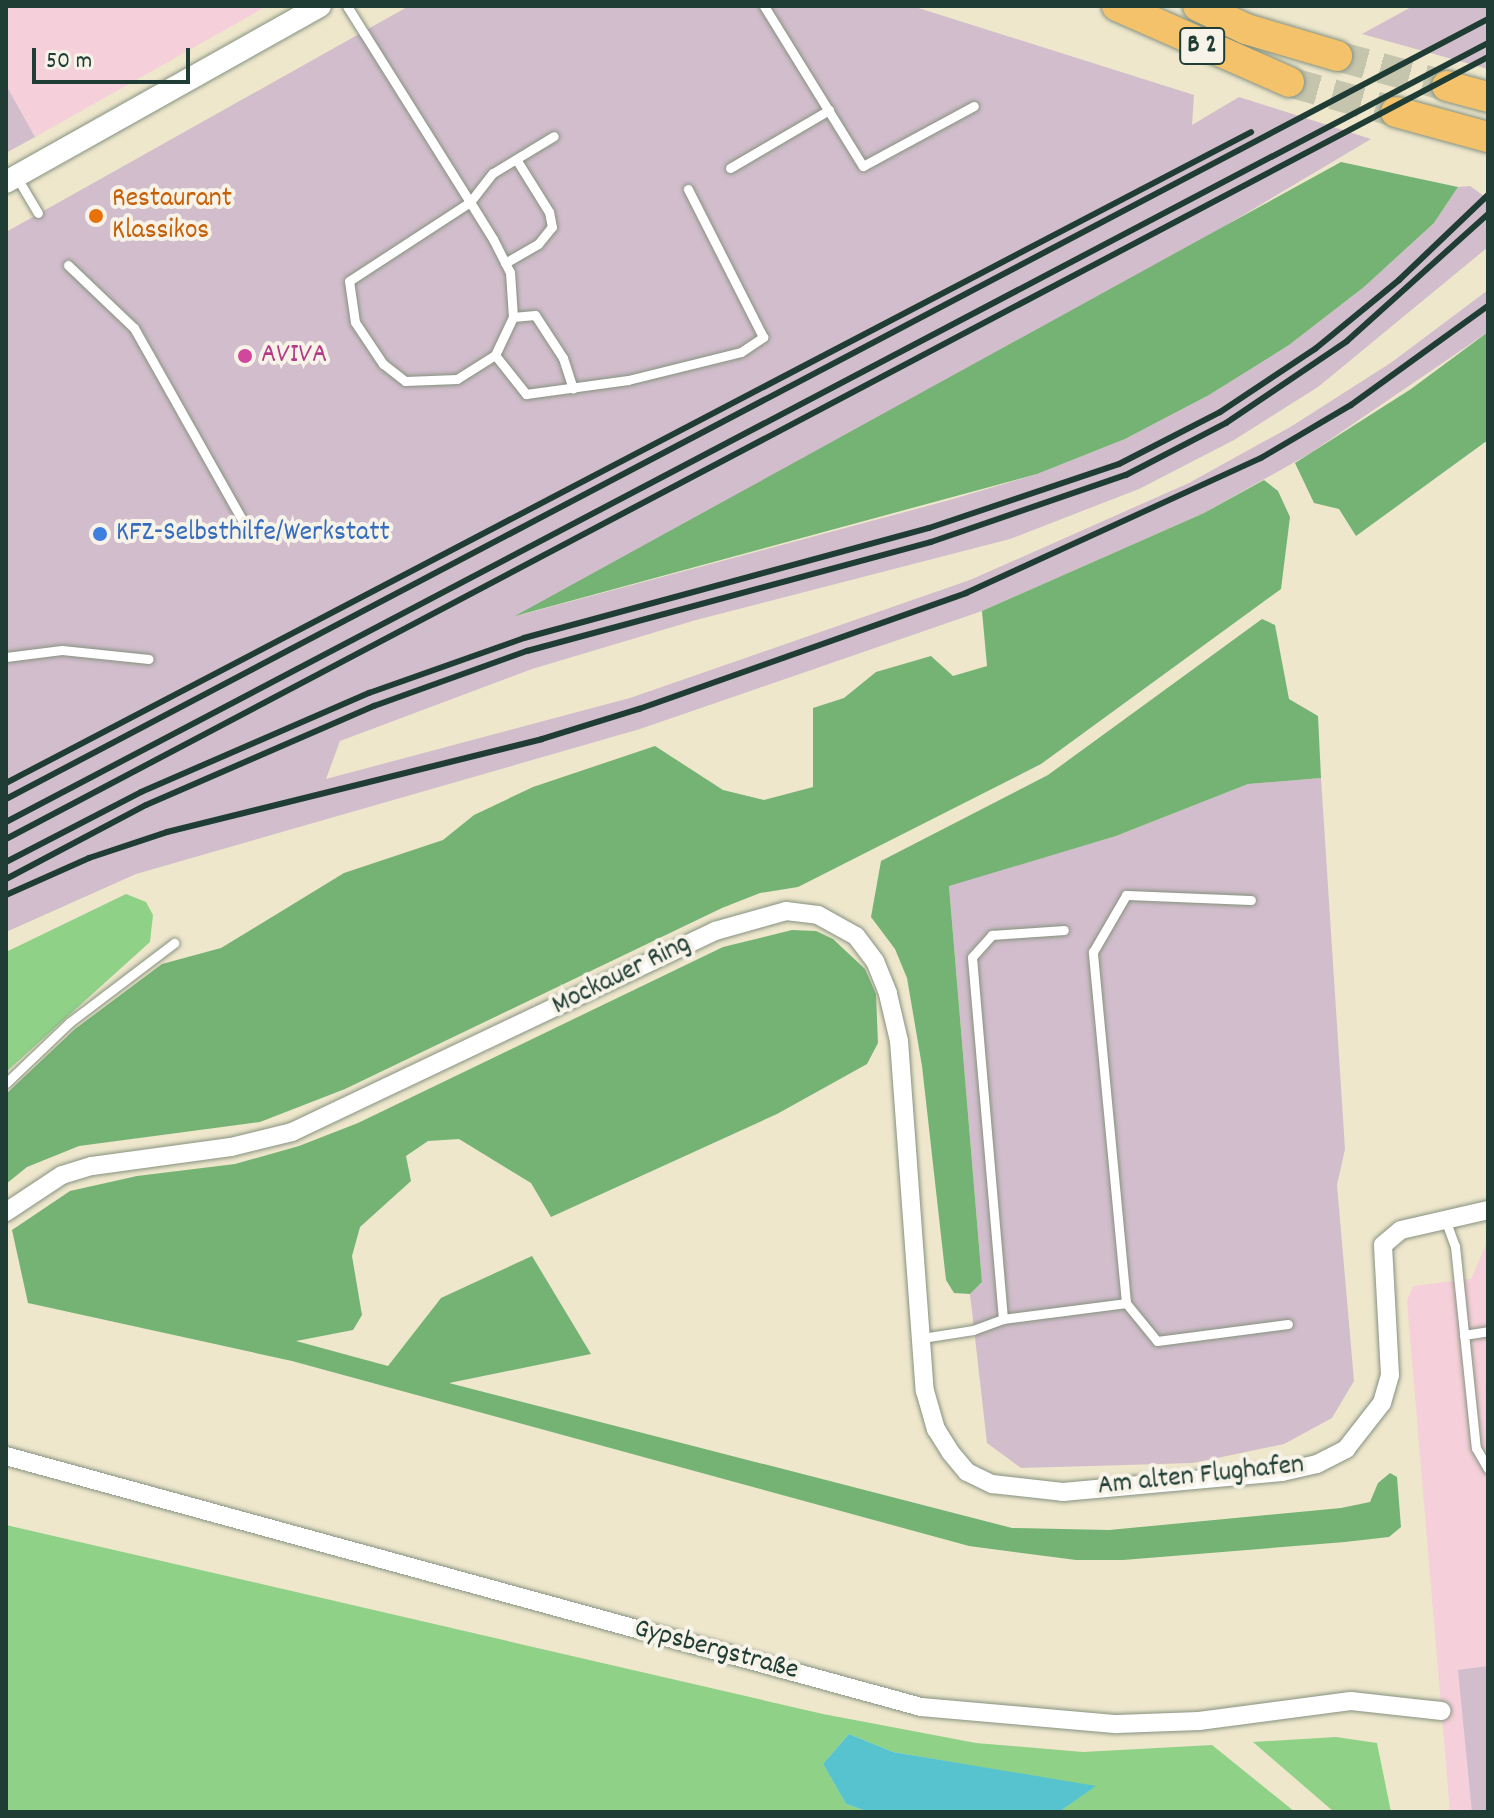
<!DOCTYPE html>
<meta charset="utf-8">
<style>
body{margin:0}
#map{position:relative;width:1494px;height:1818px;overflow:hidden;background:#eee7cc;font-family:Dekko,sans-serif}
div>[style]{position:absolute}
.built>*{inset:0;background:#f5cfd9}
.industrial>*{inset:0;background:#d1bdcb}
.green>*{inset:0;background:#90d188}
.forest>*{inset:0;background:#74b374}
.water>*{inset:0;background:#56c3cf}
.trunk-tunnel>*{height:30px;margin-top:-15px;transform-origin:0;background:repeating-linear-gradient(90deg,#c5c5ae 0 30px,transparent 0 45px)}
.roads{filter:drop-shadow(0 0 2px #869280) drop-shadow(0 0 2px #869280)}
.service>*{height:9px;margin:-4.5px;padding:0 4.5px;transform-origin:4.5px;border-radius:4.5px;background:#fff}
.minor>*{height:18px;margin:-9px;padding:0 9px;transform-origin:9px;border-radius:9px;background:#fff}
.tertiary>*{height:22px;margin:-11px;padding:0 11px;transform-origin:11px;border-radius:11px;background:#fff}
.trunk>*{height:30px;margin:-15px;padding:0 15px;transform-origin:15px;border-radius:15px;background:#f3c26a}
.rail>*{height:6px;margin:-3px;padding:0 3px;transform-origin:3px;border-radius:3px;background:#1f3d34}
.dots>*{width:22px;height:22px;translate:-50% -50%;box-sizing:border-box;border:4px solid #f7f3e8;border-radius:50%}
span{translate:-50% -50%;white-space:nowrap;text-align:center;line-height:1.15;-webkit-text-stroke:8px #f7f3e8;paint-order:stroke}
.shield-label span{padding:2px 6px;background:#f7f3e8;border:2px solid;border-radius:6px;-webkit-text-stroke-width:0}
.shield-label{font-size:26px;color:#1f3d34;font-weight:700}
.food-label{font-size:28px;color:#c56008}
.left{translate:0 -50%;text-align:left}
.hotel-label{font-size:28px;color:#b23c85}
.shop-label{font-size:28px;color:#366cbe}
.street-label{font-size:28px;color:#1f3d34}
.frame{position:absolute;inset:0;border:8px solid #1f3d34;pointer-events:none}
.scale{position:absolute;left:32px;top:48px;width:158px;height:36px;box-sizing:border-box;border:4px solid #1f3d34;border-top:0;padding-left:10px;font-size:24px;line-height:28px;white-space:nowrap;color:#1f3d34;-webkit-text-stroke:6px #f7f3e8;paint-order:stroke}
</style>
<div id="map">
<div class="built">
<div style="clip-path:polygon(6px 6px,267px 6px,35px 137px,6px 85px)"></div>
<div style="clip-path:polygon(1488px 1240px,1488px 1812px,1450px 1812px,1407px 1301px,1413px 1286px,1471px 1279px)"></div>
</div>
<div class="industrial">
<div style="clip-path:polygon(409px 6px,912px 6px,1194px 95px,1192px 125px,1239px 97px,1371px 139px,1213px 233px,520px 615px,946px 501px,1037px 474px,1125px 439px,1209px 395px,1289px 345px,1364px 287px,1434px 223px,1458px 187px,1470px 186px,1488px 199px,1488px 247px,1318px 387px,1234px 440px,1139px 489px,1010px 539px,696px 620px,532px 669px,340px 741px,326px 779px,630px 698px,970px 580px,1189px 483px,1292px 426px,1392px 362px,1488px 290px,1488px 332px,1309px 454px,1204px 513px,982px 611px,640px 729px,136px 874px,6px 932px,6px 232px)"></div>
<div style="clip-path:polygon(1413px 6px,1488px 6px,1488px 69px,1362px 34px)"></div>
<div style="clip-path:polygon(6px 85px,35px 137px,6px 153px)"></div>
<div style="clip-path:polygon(1321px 778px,1345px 1149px,1337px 1185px,1354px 1381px,1332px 1418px,1284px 1444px,1193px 1463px,1021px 1468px,987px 1443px,970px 1294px,982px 1282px,949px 885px,1116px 836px,1248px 784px)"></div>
<div style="clip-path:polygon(1488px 1666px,1488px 1812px,1472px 1812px,1458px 1670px)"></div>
</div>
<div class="green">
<div style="clip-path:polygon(126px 894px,146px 902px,153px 915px,150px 942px,6px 1072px,6px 952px)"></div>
<div style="clip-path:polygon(6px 1525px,823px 1714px,976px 1743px,1083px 1752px,1212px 1745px,1295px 1812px,1059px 1812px,1094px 1787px,893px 1752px,849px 1734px,823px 1764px,846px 1804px,869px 1812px,6px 1812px)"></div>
<div style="clip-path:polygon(1336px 1737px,1377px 1743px,1391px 1812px,1334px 1812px,1253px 1742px)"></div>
</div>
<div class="forest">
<div style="clip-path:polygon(1341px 162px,1458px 187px,1434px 223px,1364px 287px,1289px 345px,1209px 395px,1125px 439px,1037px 474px,515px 616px)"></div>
<div style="clip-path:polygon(1488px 332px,1488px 440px,1356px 536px,1339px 509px,1314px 503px,1295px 463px,1411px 389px)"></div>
<div style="clip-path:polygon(1264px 480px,1278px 491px,1290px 517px,1281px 589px,1041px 764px,798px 887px,760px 893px,722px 908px,345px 1089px,260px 1122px,79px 1146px,27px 1167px,6px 1184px,6px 1094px,75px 1029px,162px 964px,221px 948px,344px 873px,443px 840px,474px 815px,533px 787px,655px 746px,723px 790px,764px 800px,813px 787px,813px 708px,844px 698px,876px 672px,931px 656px,953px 676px,987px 666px,982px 611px,1204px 513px)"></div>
<div style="clip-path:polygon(1262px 619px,1275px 625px,1289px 699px,1318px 716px,1321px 778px,1248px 784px,1116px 836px,949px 886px,982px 1282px,970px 1294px,954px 1293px,946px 1280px,922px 1066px,907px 978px,895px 949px,871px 917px,881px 861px,1048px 775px)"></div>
<div style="clip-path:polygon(792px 930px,816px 931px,833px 939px,865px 969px,876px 994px,878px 1043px,867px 1064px,777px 1114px,551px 1217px,531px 1183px,459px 1139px,428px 1141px,406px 1156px,411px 1181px,360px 1227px,352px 1256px,362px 1315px,353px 1330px,296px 1341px,388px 1366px,441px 1298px,532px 1256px,591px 1354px,449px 1383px,1012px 1528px,1109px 1530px,1341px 1508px,1370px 1502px,1378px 1483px,1390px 1473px,1397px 1477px,1401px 1527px,1389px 1537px,1345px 1542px,1123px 1560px,1076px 1560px,969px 1546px,292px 1361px,28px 1303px,12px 1230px,70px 1191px,137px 1176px,235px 1164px,299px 1146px,358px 1123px,723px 947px)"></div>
</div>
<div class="water">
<div style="clip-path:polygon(849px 1734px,893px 1752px,1096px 1786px,1059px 1812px,869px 1812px,846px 1804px,823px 1764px)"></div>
</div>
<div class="trunk-tunnel">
<div style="left:1337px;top:56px;width:114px;rotate:15.3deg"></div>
<div style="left:1289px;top:82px;width:111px;rotate:15.7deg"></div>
</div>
<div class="roads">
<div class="service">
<div style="left:347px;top:6px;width:32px;rotate:58deg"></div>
<div style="left:364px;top:33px;width:199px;rotate:57.9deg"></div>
<div style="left:470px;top:202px;width:44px;rotate:58.1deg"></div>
<div style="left:493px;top:239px;width:37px;rotate:63deg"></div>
<div style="left:510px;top:272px;width:45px;rotate:86.2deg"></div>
<div style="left:513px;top:317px;width:42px;rotate:115.3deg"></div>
<div style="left:495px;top:355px;width:45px;rotate:147.7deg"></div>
<div style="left:457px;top:379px;width:52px;rotate:177.8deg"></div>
<div style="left:405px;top:381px;width:28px;rotate:-142deg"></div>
<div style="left:383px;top:364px;width:50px;rotate:-123.7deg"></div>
<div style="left:355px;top:322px;width:41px;rotate:-98.3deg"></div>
<div style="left:349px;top:281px;width:145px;rotate:-33.1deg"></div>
<div style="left:470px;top:202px;width:37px;rotate:-52deg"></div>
<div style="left:493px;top:173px;width:71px;rotate:-31.2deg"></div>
<div style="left:764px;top:6px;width:188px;rotate:58.3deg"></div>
<div style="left:863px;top:166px;width:126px;rotate:-28.4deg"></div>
<div style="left:730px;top:168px;width:115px;rotate:-30.4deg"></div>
<div style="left:16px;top:176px;width:43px;rotate:59.3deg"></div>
<div style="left:505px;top:263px;width:38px;rotate:-30deg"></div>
<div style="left:538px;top:244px;width:22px;rotate:-51deg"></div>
<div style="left:552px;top:227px;width:15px;rotate:-101deg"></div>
<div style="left:549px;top:212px;width:62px;rotate:-121.9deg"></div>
<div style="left:68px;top:265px;width:91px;rotate:43.7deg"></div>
<div style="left:134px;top:328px;width:232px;rotate:60.6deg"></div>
<div style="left:513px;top:317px;width:22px;rotate:-5deg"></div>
<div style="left:535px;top:315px;width:51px;rotate:56.9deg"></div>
<div style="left:563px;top:358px;width:32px;rotate:72deg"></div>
<div style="left:495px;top:355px;width:50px;rotate:51.5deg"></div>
<div style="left:526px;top:394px;width:103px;rotate:-7.8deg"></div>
<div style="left:628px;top:380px;width:116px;rotate:-13.9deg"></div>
<div style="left:741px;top:352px;width:27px;rotate:-34deg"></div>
<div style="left:763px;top:337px;width:166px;rotate:-116.9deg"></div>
<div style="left:6px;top:657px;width:56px;rotate:-7.1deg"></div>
<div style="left:62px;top:650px;width:87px;rotate:5.9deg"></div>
<div style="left:6px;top:1083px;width:88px;rotate:-43.6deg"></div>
<div style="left:70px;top:1022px;width:131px;rotate:-37.2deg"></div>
<div style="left:1445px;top:1219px;width:29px;rotate:70deg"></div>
<div style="left:1455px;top:1246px;width:203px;rotate:84.1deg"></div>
<div style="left:1476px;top:1448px;width:24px;rotate:60deg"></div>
<div style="left:1126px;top:1303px;width:49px;rotate:50.8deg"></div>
<div style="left:1157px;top:1341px;width:132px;rotate:-7.4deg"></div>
<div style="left:1003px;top:1319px;width:363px;rotate:-94.9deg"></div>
<div style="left:972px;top:957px;width:30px;rotate:-48deg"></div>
<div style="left:992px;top:935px;width:72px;rotate:-4deg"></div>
<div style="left:1464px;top:1335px;width:24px;rotate:-9deg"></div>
<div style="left:922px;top:1338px;width:52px;rotate:-8.9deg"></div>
<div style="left:973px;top:1330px;width:32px;rotate:-20deg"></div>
<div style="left:1003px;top:1319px;width:124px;rotate:-7.4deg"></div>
<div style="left:1126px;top:1303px;width:353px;rotate:-95.4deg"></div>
<div style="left:1093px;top:952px;width:66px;rotate:-59.9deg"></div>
<div style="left:1126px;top:895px;width:125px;rotate:2.3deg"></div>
</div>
<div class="minor">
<div style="left:6px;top:1212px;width:67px;rotate:-33.5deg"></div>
<div style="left:62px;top:1175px;width:31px;rotate:-17deg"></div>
<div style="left:92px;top:1166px;width:140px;rotate:-7.8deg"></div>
<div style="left:231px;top:1147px;width:63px;rotate:-13.8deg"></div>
<div style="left:292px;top:1132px;width:468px;rotate:-25.4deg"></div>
<div style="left:715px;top:931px;width:74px;rotate:-15.7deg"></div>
<div style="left:786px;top:911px;width:32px;rotate:7deg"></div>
<div style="left:818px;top:915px;width:43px;rotate:28.9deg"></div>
<div style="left:856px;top:936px;width:31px;rotate:53deg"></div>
<div style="left:875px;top:961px;width:35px;rotate:68deg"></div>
<div style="left:888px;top:994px;width:48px;rotate:76.8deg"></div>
<div style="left:899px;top:1041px;width:351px;rotate:85.8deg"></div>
<div style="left:925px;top:1391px;width:40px;rotate:74deg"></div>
<div style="left:936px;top:1429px;width:28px;rotate:58deg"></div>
<div style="left:951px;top:1453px;width:25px;rotate:50deg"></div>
<div style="left:967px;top:1472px;width:28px;rotate:26deg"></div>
<div style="left:992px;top:1484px;width:71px;rotate:6.4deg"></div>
<div style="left:1063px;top:1492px;width:220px;rotate:-5.2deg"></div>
<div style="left:1282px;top:1472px;width:36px;rotate:-13deg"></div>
<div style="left:1317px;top:1464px;width:33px;rotate:-27deg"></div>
<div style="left:1346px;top:1449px;width:58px;rotate:-52deg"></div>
<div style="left:1382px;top:1403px;width:29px;rotate:-74deg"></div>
<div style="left:1390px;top:1375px;width:130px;rotate:-93.1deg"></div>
<div style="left:1383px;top:1245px;width:23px;rotate:-40deg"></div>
<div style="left:1401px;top:1230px;width:89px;rotate:-12.9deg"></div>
<div style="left:6px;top:1456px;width:949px;rotate:15.34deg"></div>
<div style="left:921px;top:1707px;width:197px;rotate:5deg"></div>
<div style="left:1117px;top:1724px;width:82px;rotate:-2.1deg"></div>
<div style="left:1199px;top:1721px;width:153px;rotate:-7.5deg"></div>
<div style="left:1351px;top:1701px;width:91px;rotate:6.3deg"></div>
</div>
<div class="tertiary">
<div style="left:6px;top:182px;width:360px;rotate:-29.3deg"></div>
</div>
<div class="trunk">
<div style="left:1117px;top:6px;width:188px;rotate:23.8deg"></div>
<div style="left:1198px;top:6px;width:53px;rotate:25.6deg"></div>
<div style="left:1246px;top:29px;width:95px;rotate:16.5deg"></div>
<div style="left:1447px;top:86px;width:42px;rotate:15deg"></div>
<div style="left:1396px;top:112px;width:95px;rotate:15.2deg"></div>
</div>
</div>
<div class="rail">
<div style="left:6px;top:783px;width:1405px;rotate:-27.6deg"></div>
<div style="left:6px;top:799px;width:1675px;rotate:-27.76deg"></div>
<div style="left:6px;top:822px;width:1674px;rotate:-27.73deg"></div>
<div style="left:6px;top:839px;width:1676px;rotate:-27.82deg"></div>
<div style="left:6px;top:862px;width:152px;rotate:-27.4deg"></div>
<div style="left:141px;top:792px;width:249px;rotate:-23.5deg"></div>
<div style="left:369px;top:693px;width:164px;rotate:-19.5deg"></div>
<div style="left:524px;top:638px;width:420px;rotate:-15.2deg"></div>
<div style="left:929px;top:528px;width:200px;rotate:-18.6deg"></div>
<div style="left:1119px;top:464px;width:114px;rotate:-27.2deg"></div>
<div style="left:1220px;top:412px;width:114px;rotate:-33.6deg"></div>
<div style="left:1315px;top:349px;width:109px;rotate:-39.4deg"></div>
<div style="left:1399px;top:280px;width:123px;rotate:-43.7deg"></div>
<div style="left:6px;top:879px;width:158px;rotate:-27.9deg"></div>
<div style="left:146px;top:805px;width:249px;rotate:-23.5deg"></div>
<div style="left:374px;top:706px;width:163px;rotate:-19.8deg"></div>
<div style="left:527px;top:651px;width:418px;rotate:-15.1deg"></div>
<div style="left:931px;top:542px;width:206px;rotate:-19deg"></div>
<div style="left:1126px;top:475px;width:113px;rotate:-27.5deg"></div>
<div style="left:1226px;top:423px;width:146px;rotate:-34.1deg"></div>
<div style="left:1347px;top:341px;width:190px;rotate:-42deg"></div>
<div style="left:6px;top:895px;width:91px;rotate:-24deg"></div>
<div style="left:89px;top:858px;width:82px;rotate:-18.4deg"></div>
<div style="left:167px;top:832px;width:386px;rotate:-13.9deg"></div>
<div style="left:542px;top:739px;width:102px;rotate:-17.2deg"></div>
<div style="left:639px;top:709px;width:347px;rotate:-19.5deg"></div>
<div style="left:966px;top:593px;width:324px;rotate:-24.6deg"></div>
<div style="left:1261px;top:458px;width:104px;rotate:-30.5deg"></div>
<div style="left:1351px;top:405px;width:169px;rotate:-35.9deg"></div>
</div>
<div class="dots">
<div style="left:96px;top:216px;background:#e8710a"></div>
<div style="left:245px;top:356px;background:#d1479c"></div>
<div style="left:100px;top:534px;background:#3f7fe0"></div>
</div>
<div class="shield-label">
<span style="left:1202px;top:46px">B 2</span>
</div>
<div class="food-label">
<span class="left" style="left:112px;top:216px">Restaurant<br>Klassikos</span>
</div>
<div class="hotel-label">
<span class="left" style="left:261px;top:356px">AVIVA</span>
</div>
<div class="shop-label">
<span class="left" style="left:116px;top:534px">KFZ-Selbsthilfe/Werkstatt</span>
</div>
<div class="street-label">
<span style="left:622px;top:976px;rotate:-26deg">Mockauer Ring</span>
<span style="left:1201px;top:1477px;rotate:-6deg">Am alten Flughafen</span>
<span style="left:716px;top:1651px;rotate:15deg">Gypsbergstraße</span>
</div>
<div class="frame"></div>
<div class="scale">50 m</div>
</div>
